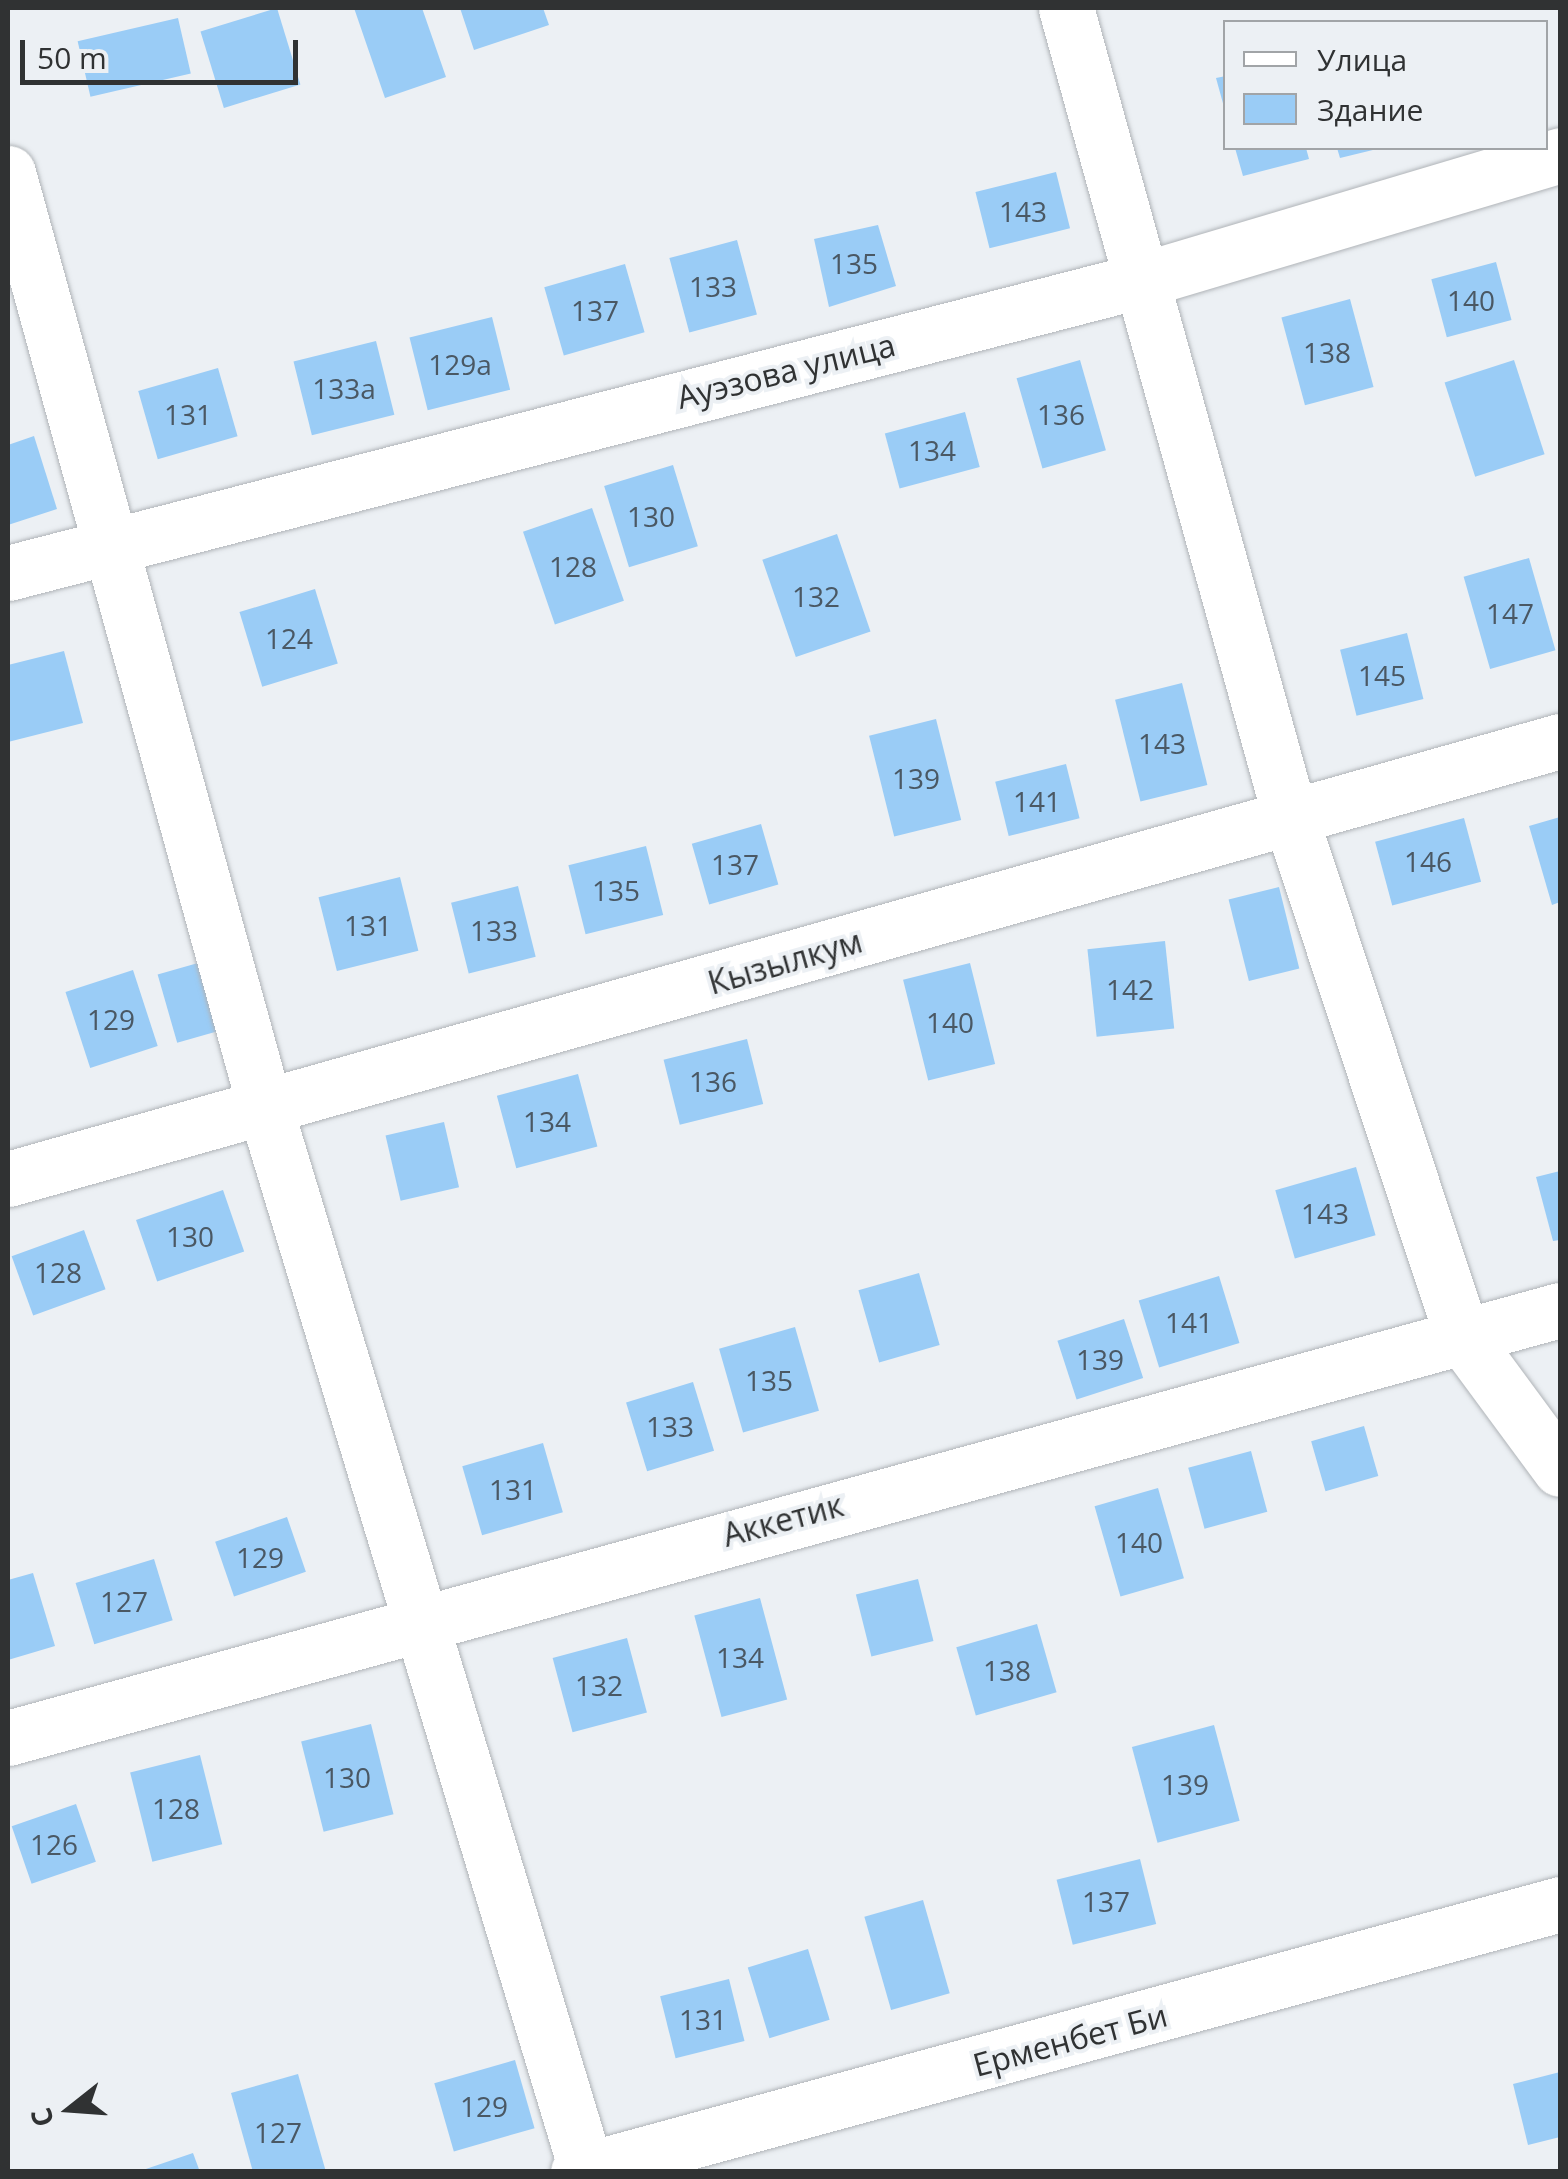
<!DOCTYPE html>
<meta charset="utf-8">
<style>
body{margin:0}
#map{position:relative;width:1568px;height:2179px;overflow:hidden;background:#ecf0f4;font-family:"Open Sans",sans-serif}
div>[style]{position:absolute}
.building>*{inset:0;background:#9accf6;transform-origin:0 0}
.roads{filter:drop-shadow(0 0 2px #b0b4b8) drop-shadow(0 0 2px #b0b4b8)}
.minor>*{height:55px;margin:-27.5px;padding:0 27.5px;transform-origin:27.5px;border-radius:27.5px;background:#fff}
span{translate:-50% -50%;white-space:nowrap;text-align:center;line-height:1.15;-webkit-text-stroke:8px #ecf0f4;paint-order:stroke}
.number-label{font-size:28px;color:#4a5864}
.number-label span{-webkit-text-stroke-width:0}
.street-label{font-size:32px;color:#303233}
.frame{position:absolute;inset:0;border:10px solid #303233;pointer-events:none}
.legend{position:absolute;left:1223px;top:20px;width:325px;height:130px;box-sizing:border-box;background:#ecf0f4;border:2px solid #a1a4a7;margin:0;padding:12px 18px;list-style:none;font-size:30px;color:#303233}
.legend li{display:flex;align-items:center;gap:20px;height:50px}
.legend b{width:50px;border:2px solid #a1a4a7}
.north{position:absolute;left:20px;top:2059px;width:100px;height:100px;-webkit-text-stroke:8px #ecf0f4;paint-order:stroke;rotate:253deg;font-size:28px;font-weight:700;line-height:40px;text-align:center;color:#303233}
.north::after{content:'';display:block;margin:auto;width:35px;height:45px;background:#303233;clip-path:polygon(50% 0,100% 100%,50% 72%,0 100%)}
.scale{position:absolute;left:20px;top:40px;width:278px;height:45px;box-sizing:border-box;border:5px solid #303233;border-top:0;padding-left:12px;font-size:30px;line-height:35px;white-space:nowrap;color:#303233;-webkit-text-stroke:8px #ecf0f4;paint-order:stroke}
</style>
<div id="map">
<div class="building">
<div style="left:277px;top:8px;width:80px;height:80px;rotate:73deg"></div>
<div style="clip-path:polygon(354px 8px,422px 8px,446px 77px,385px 98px)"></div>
<div style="clip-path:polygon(460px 8px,543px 8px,549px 25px,474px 50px)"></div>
<div style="left:178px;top:18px;width:57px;height:103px;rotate:77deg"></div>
<div style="clip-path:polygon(1226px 76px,1226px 107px,1224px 107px,1216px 78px)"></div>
<div style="clip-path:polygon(1235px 148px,1306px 148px,1309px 159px,1243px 176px)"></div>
<div style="clip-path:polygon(1337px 148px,1377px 148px,1377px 149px,1340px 158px)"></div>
<div style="left:1056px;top:172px;width:58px;height:83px;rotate:76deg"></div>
<div style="clip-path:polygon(878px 225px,896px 286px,829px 307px,814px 239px)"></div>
<div style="left:737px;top:240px;width:77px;height:70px;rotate:75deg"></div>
<div style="left:1496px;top:262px;width:60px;height:67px;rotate:75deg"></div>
<div style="left:625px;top:264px;width:71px;height:84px;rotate:74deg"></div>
<div style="left:1350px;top:299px;width:91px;height:71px;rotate:75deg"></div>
<div style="left:492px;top:317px;width:75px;height:85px;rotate:76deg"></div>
<div style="left:376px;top:341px;width:76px;height:85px;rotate:76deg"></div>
<div style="left:1080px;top:360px;width:94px;height:66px;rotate:74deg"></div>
<div style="left:1514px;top:360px;width:99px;height:73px;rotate:72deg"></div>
<div style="left:218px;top:368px;width:71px;height:83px;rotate:74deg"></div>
<div style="left:965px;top:412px;width:57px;height:83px;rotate:75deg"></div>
<div style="clip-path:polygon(34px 436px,57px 509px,8px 525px,8px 445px)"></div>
<div style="left:673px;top:465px;width:85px;height:72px;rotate:73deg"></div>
<div style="left:592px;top:508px;width:98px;height:73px;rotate:71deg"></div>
<div style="left:837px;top:534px;width:103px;height:79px;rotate:71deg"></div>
<div style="left:1529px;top:558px;width:96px;height:68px;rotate:74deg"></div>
<div style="left:315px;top:589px;width:78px;height:79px;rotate:73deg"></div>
<div style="left:1407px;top:633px;width:68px;height:69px;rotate:76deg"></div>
<div style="clip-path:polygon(64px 651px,83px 723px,8px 742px,8px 665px)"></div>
<div style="left:1182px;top:683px;width:105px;height:69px;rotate:76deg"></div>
<div style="left:936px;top:719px;width:104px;height:69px;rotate:76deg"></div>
<div style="left:1066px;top:764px;width:56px;height:73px;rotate:76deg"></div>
<div style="clip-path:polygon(1560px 817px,1560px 902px,1552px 905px,1529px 826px)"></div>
<div style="left:1464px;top:818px;width:66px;height:92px;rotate:75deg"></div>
<div style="left:761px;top:824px;width:63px;height:72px;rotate:74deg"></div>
<div style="left:646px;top:846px;width:71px;height:80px;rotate:76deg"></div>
<div style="left:400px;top:877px;width:76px;height:84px;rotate:76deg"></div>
<div style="left:518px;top:886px;width:73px;height:69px;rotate:76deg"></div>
<div style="left:1279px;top:887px;width:84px;height:52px;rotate:76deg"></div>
<div style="left:1165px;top:941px;width:88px;height:78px;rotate:84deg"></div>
<div style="left:198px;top:963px;width:71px;height:42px;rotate:74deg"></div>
<div style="left:970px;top:963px;width:104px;height:69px;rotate:76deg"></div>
<div style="left:133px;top:970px;width:80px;height:71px;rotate:72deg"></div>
<div style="left:747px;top:1039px;width:67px;height:86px;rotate:76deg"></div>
<div style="left:578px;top:1074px;width:75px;height:84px;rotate:75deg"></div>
<div style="left:444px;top:1122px;width:67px;height:60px;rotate:77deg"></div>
<div style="left:1356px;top:1167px;width:71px;height:84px;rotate:74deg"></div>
<div style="clip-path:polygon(1560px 1171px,1560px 1240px,1553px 1241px,1536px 1177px)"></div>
<div style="left:223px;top:1190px;width:65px;height:92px;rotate:71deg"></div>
<div style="left:84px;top:1230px;width:63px;height:77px;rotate:70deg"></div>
<div style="left:919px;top:1273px;width:75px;height:63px;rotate:74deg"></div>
<div style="left:1219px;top:1276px;width:70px;height:84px;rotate:73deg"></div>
<div style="left:1124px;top:1319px;width:62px;height:70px;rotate:72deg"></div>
<div style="left:795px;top:1327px;width:87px;height:79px;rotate:74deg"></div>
<div style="left:693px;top:1382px;width:72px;height:70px;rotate:73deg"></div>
<div style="left:1364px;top:1426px;width:52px;height:55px;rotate:74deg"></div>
<div style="left:543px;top:1443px;width:72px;height:84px;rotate:74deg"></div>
<div style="left:1251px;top:1451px;width:63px;height:65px;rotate:75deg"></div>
<div style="left:1158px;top:1488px;width:94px;height:66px;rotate:74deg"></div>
<div style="left:287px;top:1517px;width:58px;height:76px;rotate:71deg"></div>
<div style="left:154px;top:1559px;width:64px;height:82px;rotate:73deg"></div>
<div style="clip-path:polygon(33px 1573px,55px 1646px,8px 1660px,8px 1580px)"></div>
<div style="left:918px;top:1579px;width:64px;height:64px;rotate:76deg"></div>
<div style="left:760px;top:1598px;width:105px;height:68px;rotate:75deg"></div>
<div style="left:1037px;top:1624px;width:71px;height:84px;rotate:74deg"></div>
<div style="left:627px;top:1638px;width:77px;height:77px;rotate:75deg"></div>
<div style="left:371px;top:1724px;width:93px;height:72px;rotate:76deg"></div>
<div style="left:1214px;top:1725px;width:99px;height:85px;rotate:75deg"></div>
<div style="left:200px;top:1755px;width:92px;height:72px;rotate:76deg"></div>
<div style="left:76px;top:1804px;width:61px;height:68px;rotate:71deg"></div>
<div style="left:1140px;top:1859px;width:67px;height:86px;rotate:76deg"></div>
<div style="left:923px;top:1900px;width:97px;height:61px;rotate:74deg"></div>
<div style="left:808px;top:1949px;width:74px;height:63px;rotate:73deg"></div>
<div style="left:729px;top:1979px;width:64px;height:71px;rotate:76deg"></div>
<div style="left:515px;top:2060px;width:71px;height:84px;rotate:74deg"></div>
<div style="clip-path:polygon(1560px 2072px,1560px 2137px,1528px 2145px,1513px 2084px)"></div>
<div style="clip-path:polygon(298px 2074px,326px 2172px,253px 2172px,231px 2093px)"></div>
<div style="clip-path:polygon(193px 2153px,200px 2172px,140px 2172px,140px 2171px)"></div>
</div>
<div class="roads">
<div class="minor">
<div style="left:1066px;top:8px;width:838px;rotate:74.51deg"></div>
<div style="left:1290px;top:816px;width:548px;rotate:71.7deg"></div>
<div style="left:1462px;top:1336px;width:165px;rotate:53.6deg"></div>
<div style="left:8px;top:173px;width:973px;rotate:74.62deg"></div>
<div style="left:266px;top:1111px;width:1108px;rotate:73.17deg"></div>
<div style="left:8px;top:573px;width:1164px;rotate:-14.48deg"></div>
<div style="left:1135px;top:282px;width:444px;rotate:-16.6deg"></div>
<div style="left:8px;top:1179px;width:1613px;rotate:-15.76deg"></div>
<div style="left:8px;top:1738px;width:1610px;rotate:-15.42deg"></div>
<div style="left:578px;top:2172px;width:1018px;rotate:-15.26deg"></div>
</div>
</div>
<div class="number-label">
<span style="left:1023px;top:211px">143</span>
<span style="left:854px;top:263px">135</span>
<span style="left:713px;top:286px">133</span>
<span style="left:1471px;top:300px">140</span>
<span style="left:595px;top:310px">137</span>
<span style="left:1327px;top:352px">138</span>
<span style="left:460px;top:364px">129а</span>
<span style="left:344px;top:388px">133а</span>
<span style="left:188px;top:414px">131</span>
<span style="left:1061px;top:414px">136</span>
<span style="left:932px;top:450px">134</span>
<span style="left:651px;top:516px">130</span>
<span style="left:573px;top:566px">128</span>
<span style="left:816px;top:596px">132</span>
<span style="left:1510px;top:613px">147</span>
<span style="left:289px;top:638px">124</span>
<span style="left:1382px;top:675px">145</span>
<span style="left:1162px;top:743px">143</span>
<span style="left:916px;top:778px">139</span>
<span style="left:1037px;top:801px">141</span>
<span style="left:1428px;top:861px">146</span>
<span style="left:735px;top:864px">137</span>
<span style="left:616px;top:890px">135</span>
<span style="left:368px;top:925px">131</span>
<span style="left:494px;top:930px">133</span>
<span style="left:1130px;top:989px">142</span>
<span style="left:111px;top:1019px">129</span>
<span style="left:950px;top:1022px">140</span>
<span style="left:713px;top:1081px">136</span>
<span style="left:547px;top:1121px">134</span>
<span style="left:1325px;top:1213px">143</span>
<span style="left:190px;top:1236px">130</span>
<span style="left:58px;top:1272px">128</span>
<span style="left:1189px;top:1322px">141</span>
<span style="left:1100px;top:1359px">139</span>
<span style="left:769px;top:1380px">135</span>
<span style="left:670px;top:1426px">133</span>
<span style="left:513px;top:1489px">131</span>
<span style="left:1139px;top:1542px">140</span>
<span style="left:260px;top:1557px">129</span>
<span style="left:124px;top:1601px">127</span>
<span style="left:740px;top:1657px">134</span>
<span style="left:1007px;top:1670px">138</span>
<span style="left:599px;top:1685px">132</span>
<span style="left:347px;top:1777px">130</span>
<span style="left:1185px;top:1784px">139</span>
<span style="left:176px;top:1808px">128</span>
<span style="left:54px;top:1844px">126</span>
<span style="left:1106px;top:1901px">137</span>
<span style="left:703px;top:2019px">131</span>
<span style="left:484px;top:2106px">129</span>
<span style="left:278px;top:2132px">127</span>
</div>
<div class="street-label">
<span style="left:786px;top:371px;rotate:-14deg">Ауэзова улица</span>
<span style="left:785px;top:962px;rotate:-16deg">Кызылкум</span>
<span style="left:783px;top:1520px;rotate:-15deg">Аккетик</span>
<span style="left:1070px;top:2040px;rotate:-15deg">Ерменбет Би</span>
</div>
<div class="frame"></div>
<ul class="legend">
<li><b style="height:12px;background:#fff"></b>Улица</li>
<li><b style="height:28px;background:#9accf6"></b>Здание</li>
</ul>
<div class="north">С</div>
<div class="scale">50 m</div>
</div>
